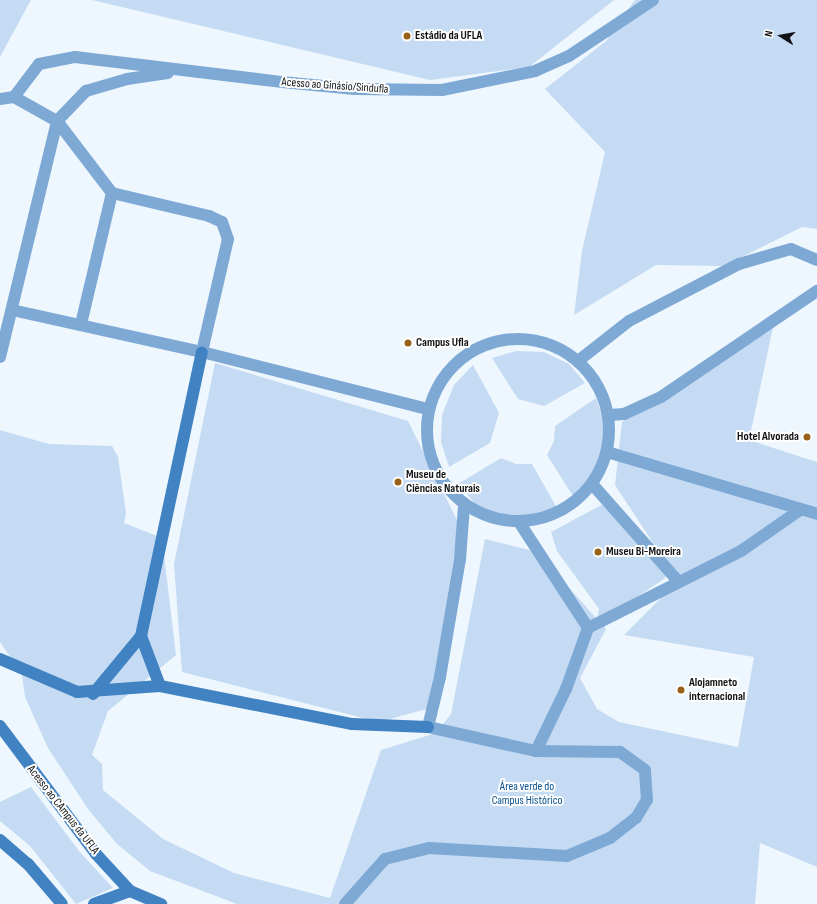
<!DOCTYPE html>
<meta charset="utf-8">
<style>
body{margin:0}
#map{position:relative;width:817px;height:904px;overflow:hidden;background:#eff7fe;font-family:"Sofia Sans Condensed",sans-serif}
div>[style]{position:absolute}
.green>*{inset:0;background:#c4dbf3}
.lane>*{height:12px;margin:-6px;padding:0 6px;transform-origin:6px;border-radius:6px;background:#7fa9d5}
.street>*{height:12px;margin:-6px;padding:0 6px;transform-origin:6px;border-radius:6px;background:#7fa9d5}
.street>.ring{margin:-6px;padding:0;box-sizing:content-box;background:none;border:12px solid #7fa9d5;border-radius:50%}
.secondary>*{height:12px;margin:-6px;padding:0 6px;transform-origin:6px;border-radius:6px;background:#4082c2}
.dots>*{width:11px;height:11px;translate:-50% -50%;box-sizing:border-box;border:2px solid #fff;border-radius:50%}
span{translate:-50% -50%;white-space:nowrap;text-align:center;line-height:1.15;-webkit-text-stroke:4px #fff;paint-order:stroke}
.poi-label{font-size:12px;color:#111316;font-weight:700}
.left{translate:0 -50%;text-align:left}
.right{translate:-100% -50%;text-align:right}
.street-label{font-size:12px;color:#111316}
.park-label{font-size:12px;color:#0a528e}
.north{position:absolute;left:761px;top:16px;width:40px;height:40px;-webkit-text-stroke:3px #fff;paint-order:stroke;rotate:281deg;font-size:11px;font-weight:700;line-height:16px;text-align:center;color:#111316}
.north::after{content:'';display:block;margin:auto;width:14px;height:18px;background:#111316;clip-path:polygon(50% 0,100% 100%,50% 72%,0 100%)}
</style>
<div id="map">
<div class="green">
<div style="clip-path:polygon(0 0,31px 0,0 57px)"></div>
<div style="clip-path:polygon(92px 0,614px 0,529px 67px,430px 80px)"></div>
<div style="clip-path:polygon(635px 0,817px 0,817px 229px,802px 227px,724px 266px,656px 265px,574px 315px,582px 251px,605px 152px,545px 89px,606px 41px)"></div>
<div style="clip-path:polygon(775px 318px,749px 440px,817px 462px,817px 867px,760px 843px,755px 904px,237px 904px,150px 871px,117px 844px,88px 809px,48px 748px,25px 697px,22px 675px,0 642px,0 430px,49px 444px,112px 446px,118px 457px,126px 513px,124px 523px,162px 538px,176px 655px,108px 711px,92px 755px,102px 764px,103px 790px,163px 839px,234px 873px,330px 898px,381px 750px,436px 733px,451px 714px,485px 539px,537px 552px,597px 619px,599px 609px,557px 551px,551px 532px,605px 503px,670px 570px,664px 579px,600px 621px,606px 629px,580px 678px,597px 709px,619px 722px,738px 747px,754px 657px,624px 635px,678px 581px,615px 485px,622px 422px)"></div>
<div style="clip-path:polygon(516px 351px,544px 352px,569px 364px,585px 383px,544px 406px,518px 399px,492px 358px)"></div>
<div style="clip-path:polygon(215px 363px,408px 421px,459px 524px,430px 708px,379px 722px,182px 672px,174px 564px)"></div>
<div style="clip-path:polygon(473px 365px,499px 413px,490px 443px,449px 467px,441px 442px,442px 415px,454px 385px)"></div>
<div style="clip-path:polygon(596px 398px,604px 421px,603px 450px,592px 476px,573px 496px,547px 455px,554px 441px,555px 426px)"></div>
<div style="clip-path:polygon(501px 458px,516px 464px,532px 464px,557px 508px,531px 515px,502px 516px,479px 508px,458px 484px)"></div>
<div style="clip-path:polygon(31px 787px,79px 851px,113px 888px,76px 904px,30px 846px,0 821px,0 802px)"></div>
</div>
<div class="lane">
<div style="left:578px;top:361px;width:65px;rotate:-38.1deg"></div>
<div style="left:629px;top:321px;width:124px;rotate:-27.4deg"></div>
<div style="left:739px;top:264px;width:54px;rotate:-16.1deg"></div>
<div style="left:791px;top:249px;width:28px;rotate:23deg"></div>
</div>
<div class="street">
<div style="left:14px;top:97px;width:41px;rotate:-52.9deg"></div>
<div style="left:39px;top:64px;width:37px;rotate:-11deg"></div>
<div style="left:75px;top:57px;width:209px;rotate:6.9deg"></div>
<div style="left:282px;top:82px;width:73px;rotate:5.5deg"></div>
<div style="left:355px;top:89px;width:87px;rotate:0.7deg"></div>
<div style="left:442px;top:90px;width:95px;rotate:-11.5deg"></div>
<div style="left:535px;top:71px;width:37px;rotate:-24deg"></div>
<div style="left:569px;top:56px;width:101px;rotate:-33.7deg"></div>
<div style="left:0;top:99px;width:14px;rotate:-8deg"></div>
<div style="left:14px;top:97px;width:49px;rotate:29.2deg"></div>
<div style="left:57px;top:121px;width:91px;rotate:52.6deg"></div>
<div style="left:112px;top:193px;width:100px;rotate:13.3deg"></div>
<div style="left:209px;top:216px;width:14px;rotate:25deg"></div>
<div style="left:222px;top:222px;width:18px;rotate:71deg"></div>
<div style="left:228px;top:239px;width:116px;rotate:103deg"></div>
<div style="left:12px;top:310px;width:195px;rotate:12.5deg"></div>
<div style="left:202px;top:352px;width:233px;rotate:14.2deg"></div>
<div style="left:81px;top:324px;width:135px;rotate:-76.7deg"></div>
<div class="ring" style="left:427px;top:339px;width:170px;height:170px"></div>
<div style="left:0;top:357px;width:243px;rotate:-76.4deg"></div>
<div style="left:57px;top:121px;width:42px;rotate:-46deg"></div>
<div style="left:86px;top:91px;width:43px;rotate:-16.3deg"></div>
<div style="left:127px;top:79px;width:41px;rotate:-8.3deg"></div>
<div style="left:609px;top:415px;width:15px;rotate:-4deg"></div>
<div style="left:624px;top:414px;width:41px;rotate:-24.7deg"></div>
<div style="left:661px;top:397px;width:189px;rotate:-34.2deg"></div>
<div style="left:607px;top:452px;width:219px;rotate:16.4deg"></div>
<div style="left:593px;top:485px;width:128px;rotate:48.5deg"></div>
<div style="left:519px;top:522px;width:126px;rotate:56.9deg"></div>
<div style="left:588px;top:628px;width:65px;rotate:109.8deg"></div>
<div style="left:566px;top:689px;width:69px;rotate:115.8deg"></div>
<div style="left:588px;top:628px;width:171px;rotate:-26.7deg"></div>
<div style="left:741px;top:551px;width:72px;rotate:-34.8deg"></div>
<div style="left:345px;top:904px;width:60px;rotate:-48.4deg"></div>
<div style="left:385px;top:859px;width:45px;rotate:-14deg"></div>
<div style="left:429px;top:848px;width:138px;rotate:3.3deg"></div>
<div style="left:567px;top:856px;width:47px;rotate:-22.7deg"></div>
<div style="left:610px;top:838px;width:33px;rotate:-38deg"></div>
<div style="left:636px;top:818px;width:21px;rotate:-59deg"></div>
<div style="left:647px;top:800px;width:30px;rotate:-94deg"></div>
<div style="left:645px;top:770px;width:31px;rotate:-144deg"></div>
<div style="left:620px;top:752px;width:84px;rotate:-179.3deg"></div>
<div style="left:536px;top:751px;width:111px;rotate:-167.5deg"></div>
<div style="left:428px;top:727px;width:51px;rotate:-76.5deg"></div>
<div style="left:440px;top:677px;width:120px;rotate:-80.4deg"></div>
<div style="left:460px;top:559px;width:53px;rotate:-85.7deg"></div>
</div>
<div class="secondary">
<div style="left:141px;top:636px;width:53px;rotate:69.2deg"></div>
<div style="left:0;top:659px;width:84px;rotate:23.2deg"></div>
<div style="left:77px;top:692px;width:83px;rotate:-4.1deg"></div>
<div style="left:160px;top:686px;width:196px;rotate:11.2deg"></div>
<div style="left:352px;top:724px;width:76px;rotate:2.3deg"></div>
<div style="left:93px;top:694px;width:75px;rotate:-50.4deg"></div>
<div style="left:141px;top:636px;width:290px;rotate:-77.9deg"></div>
<div style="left:0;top:726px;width:160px;rotate:53.1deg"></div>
<div style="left:96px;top:854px;width:50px;rotate:47.4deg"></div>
<div style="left:130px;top:891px;width:34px;rotate:23deg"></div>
<div style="left:0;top:840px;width:37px;rotate:41deg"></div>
<div style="left:28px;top:864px;width:52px;rotate:49.6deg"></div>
<div style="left:94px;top:904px;width:38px;rotate:-20deg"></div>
</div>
<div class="dots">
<div style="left:407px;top:36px;background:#976218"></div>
<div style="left:408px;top:343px;background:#976218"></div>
<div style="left:807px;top:437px;background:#976218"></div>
<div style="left:398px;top:482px;background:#976218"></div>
<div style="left:598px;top:552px;background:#976218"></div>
<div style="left:681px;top:690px;background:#976218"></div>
</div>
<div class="poi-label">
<span class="left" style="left:415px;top:36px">Estádio da UFLA</span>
<span class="left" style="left:416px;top:343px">Campus Ufla</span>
<span class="right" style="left:799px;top:437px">Hotel Alvorada</span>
<span class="left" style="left:406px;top:482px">Museu de<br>Ciências Naturais</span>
<span class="left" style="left:606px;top:552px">Museu Bi-Moreira</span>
<span class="left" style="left:689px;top:690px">Alojamneto<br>internacional</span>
</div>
<div class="street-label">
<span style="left:335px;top:86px;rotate:4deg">Acesso ao Ginásio/Sindufla</span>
<span style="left:63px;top:810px;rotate:52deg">Acesso ao CAmpus da UFLA</span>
</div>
<div class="park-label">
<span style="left:527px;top:794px">Área verde do<br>Campus Histórico</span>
</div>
<div class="north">N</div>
</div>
